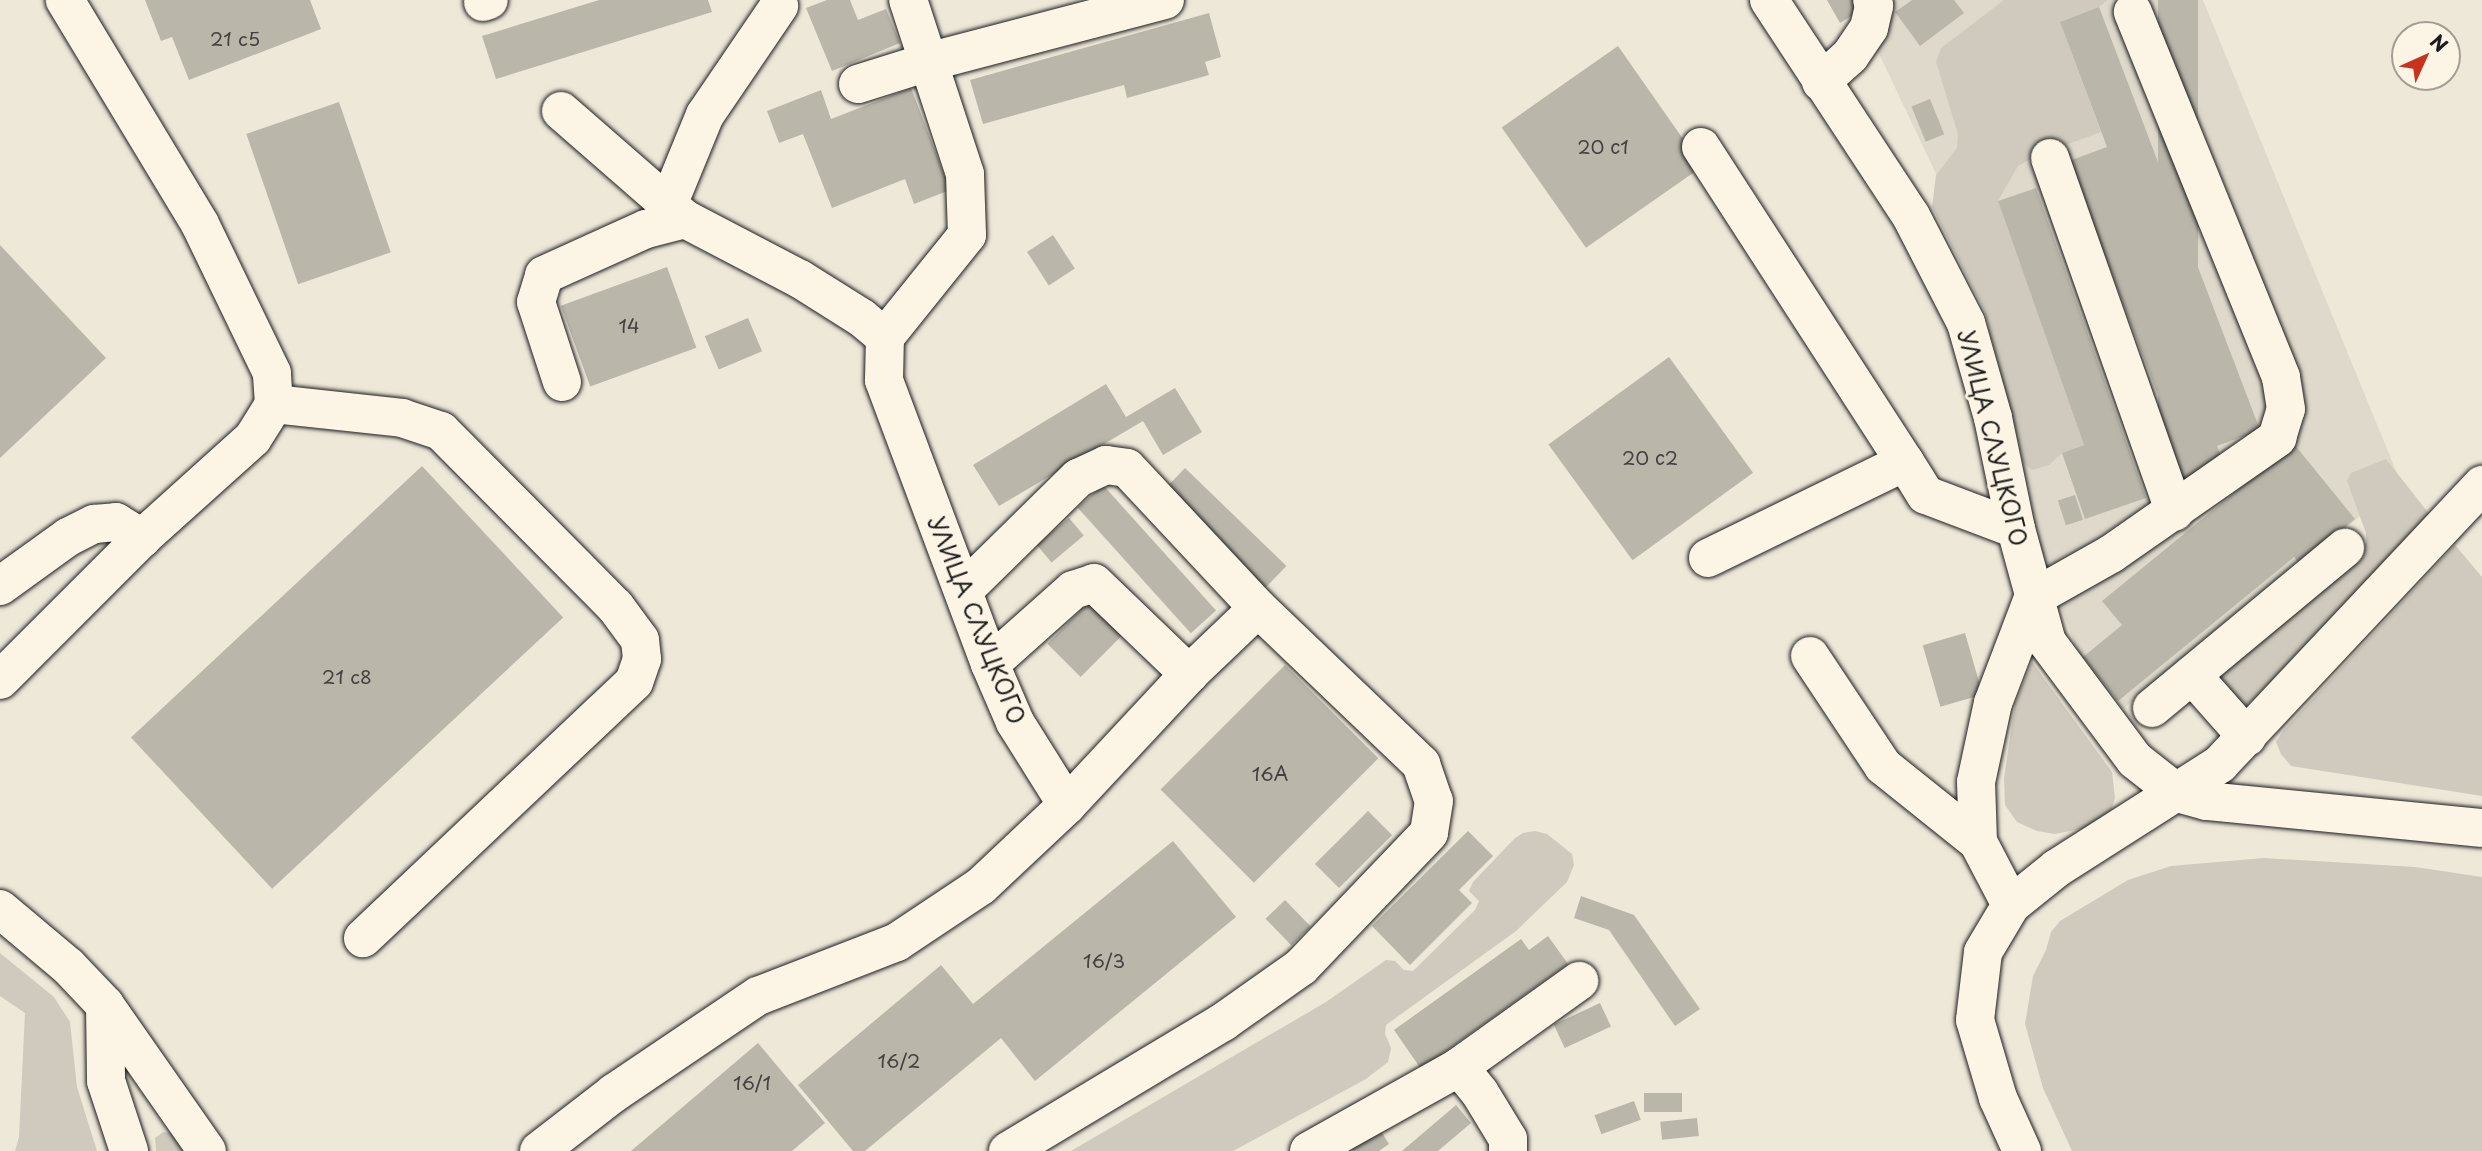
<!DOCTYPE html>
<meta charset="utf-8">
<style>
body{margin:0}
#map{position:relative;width:2482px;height:1151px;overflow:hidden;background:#eee8d9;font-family:"Playpen Sans",sans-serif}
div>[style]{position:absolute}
.built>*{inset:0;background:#ded9cb}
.green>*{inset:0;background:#cfcabd}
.building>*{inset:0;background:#bab6aa;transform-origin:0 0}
.roads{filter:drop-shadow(0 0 2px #1c1c1c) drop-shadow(0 0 2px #1c1c1c)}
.minor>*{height:38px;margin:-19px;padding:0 19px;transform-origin:19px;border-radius:19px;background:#fcf5e5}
span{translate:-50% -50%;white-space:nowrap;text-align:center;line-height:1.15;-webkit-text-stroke:6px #fcf5e5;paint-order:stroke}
.number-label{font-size:19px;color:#444240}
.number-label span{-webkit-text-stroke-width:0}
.street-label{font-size:23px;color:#1c1c1c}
.north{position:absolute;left:2391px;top:21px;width:70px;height:70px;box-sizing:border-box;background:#fcf5e5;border:2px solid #a29e95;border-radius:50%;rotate:45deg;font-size:19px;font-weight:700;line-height:28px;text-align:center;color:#1c1c1c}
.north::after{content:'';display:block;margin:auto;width:24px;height:32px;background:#c8321e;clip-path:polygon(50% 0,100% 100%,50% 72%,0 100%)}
</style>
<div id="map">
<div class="built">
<div style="clip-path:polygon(1892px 0,2203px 0,2401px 483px,2123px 709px,2080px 658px,2033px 531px,1969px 243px,1871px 37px)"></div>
</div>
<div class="green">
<div style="clip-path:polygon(2004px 0,2108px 0,2099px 7px,2060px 22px,2101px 132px,2036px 156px,2018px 166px,1998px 201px,2084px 445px,2062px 453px,2049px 465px,2032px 470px,2024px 463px,1985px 312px,1932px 207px,1936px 175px,1957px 148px,1958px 134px,1936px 62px,1941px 48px)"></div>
<div style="clip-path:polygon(2386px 459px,2430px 515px,2255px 698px,2247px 704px,2236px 703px,2218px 678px,2360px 551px,2366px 543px,2366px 533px,2347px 481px,2351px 473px)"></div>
<div style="clip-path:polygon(2455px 545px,2482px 577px,2482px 796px,2291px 766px,2281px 754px,2276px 742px,2283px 731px)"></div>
<div style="clip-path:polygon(2032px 662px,2112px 772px,2115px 798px,2111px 811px,2085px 828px,2055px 834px,2037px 831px,2017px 822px,2005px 805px,2004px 778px,2015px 704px)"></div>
<div style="clip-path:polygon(1535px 831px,1547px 834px,1572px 854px,1574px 865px,1567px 882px,1516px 931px,1386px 1025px,1385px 1034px,1391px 1048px,1388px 1062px,1366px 1079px,1233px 1151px,1071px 1151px,1326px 1002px,1386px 960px,1395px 961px,1404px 970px,1413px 971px,1475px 910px,1479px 901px,1469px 891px,1473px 882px,1515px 838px,1523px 833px)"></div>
<div style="clip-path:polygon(2264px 858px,2415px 867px,2482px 877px,2482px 1151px,2072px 1151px,2043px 1088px,2025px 1024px,2033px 976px,2046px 950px,2051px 932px,2060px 921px,2128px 880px,2171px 866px)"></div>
<div style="clip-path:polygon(0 953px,54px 997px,70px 1022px,77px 1087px,97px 1151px,15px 1151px,19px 1137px,25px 1013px,0 996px)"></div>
<div style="clip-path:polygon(163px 1132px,171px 1133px,190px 1151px,156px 1151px,155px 1138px)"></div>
</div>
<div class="building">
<div style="clip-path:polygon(145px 0,310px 0,321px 29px,189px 80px,172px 37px,161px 41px)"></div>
<div style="clip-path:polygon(599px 0,708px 0,712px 12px,496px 79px,482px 36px)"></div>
<div style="clip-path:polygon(827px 0,850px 0,858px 20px,886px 9px,900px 43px,832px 71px,806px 8px)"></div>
<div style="clip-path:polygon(1827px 0,1856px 0,1861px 10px,1840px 23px)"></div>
<div style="clip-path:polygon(1912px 0,1954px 0,1964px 13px,1920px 46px,1895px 12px)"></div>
<div style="left:2158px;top:0;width:40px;height:511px"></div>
<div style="clip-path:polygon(2099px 7px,2260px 430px,2217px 446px,2223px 461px,2188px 474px,2069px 161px,2107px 147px,2060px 22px)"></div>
<div style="clip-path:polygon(1209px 13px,1221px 57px,1205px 62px,1209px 75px,1127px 98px,1124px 85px,983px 124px,970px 80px)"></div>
<div style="left:1618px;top:46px;width:147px;height:142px;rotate:55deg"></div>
<div style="clip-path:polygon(911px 88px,950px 190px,914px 204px,905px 179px,832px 208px,803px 134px,779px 143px,767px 111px,821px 90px,831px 119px)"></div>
<div style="left:1930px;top:99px;width:38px;height:20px;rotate:68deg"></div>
<div style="left:339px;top:102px;width:159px;height:98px;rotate:71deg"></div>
<div style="clip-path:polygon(2036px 188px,2146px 498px,2085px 519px,2062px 453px,2084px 445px,1998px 201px)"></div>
<div style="left:1053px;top:235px;width:40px;height:31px;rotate:57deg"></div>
<div style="clip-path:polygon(0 245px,106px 358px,0 458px)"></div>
<div style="left:667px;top:267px;width:86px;height:113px;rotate:70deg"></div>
<div style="left:748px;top:318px;width:36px;height:47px;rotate:67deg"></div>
<div style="left:1669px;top:357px;width:143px;height:149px;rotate:54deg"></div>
<div style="clip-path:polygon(1106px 384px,1126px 417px,1175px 388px,1202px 432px,1163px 455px,1143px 421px,999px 506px,973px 465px)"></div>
<div style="clip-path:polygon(2294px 444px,2355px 519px,2300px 564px,2294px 557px,2118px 701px,2083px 657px,2122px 625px,2102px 601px)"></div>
<div style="left:422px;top:466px;width:207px;height:398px;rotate:47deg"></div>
<div style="left:1185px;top:468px;width:141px;height:35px;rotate:44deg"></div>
<div style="left:1103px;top:485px;width:169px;height:34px;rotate:48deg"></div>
<div style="left:2075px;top:495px;width:26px;height:18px;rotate:72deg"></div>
<div style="left:1069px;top:518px;width:23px;height:42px;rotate:50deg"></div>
<div style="left:1094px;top:597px;width:47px;height:66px;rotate:45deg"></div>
<div style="left:1965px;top:633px;width:64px;height:44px;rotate:74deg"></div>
<div style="left:1285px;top:665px;width:132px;height:176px;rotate:45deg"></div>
<div style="left:1368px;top:811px;width:34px;height:75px;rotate:45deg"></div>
<div style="clip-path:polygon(1468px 831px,1493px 856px,1459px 890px,1472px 903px,1410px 965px,1372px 926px)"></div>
<div style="clip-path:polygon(1173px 841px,1236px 917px,1035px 1081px,1001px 1038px,865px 1151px,853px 1151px,798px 1085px,941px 965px,973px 1004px)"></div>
<div style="clip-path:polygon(1581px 896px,1634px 915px,1700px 1009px,1675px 1026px,1609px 930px,1574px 918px)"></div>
<div style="left:1285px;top:900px;width:37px;height:27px;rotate:46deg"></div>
<div style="clip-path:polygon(1548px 936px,1568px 964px,1421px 1069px,1394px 1030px,1521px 939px,1529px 950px)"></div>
<div style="left:1600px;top:1003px;width:26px;height:51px;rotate:65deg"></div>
<div style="clip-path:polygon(758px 1043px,825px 1123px,792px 1151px,631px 1151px)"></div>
<div style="left:1682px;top:1093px;width:19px;height:38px;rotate:90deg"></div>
<div style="left:1634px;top:1101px;width:20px;height:42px;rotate:70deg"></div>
<div style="clip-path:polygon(1456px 1105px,1471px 1123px,1438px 1151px,1402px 1151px)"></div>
<div style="left:1697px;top:1118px;width:18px;height:37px;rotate:84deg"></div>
<div style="clip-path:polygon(1381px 1131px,1389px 1144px,1379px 1151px,1353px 1151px,1352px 1149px)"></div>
</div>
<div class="roads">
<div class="minor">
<div style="left:1769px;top:0;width:258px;rotate:56.7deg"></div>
<div style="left:1911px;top:216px;width:120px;rotate:62.8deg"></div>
<div style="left:1966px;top:323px;width:99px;rotate:74.1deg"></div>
<div style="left:1993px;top:418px;width:113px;rotate:78.3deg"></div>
<div style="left:2016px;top:529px;width:117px;rotate:74.7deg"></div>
<div style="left:2047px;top:642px;width:147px;rotate:53.3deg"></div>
<div style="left:2135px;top:760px;width:53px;rotate:38.2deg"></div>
<div style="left:2177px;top:793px;width:31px;rotate:15deg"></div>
<div style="left:2207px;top:801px;width:276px;rotate:5.6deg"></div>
<div style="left:483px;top:2px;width:6px;rotate:-18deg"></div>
<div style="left:1821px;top:82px;width:39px;rotate:-42deg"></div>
<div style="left:1850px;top:56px;width:34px;rotate:-56deg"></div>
<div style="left:1869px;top:28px;width:23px;rotate:-77deg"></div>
<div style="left:1874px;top:6px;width:6px;rotate:-108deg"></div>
<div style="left:858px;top:84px;width:73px;rotate:-17.4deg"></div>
<div style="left:928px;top:62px;width:245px;rotate:-14.7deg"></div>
<div style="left:561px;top:111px;width:164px;rotate:41.1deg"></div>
<div style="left:685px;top:219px;width:130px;rotate:27.6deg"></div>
<div style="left:800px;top:279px;width:73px;rotate:32.2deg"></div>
<div style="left:862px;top:318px;width:30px;rotate:40deg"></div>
<div style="left:1701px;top:147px;width:375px;rotate:57.1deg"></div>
<div style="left:2050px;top:158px;width:375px;rotate:70.6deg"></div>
<div style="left:668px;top:205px;width:97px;rotate:-67.7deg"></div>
<div style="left:705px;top:115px;width:132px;rotate:-55.8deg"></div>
<div style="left:562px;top:382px;width:84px;rotate:-108deg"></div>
<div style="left:536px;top:302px;width:28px;rotate:-73deg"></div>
<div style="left:544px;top:275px;width:112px;rotate:-24.3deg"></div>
<div style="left:646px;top:229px;width:40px;rotate:-14.4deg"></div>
<div style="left:274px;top:404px;width:129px;rotate:6.2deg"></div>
<div style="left:402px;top:418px;width:41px;rotate:18.4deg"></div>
<div style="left:441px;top:431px;width:247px;rotate:45.2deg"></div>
<div style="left:615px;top:606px;width:42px;rotate:53.7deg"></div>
<div style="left:640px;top:640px;width:19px;rotate:84deg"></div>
<div style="left:642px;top:659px;width:24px;rotate:109deg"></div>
<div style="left:634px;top:682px;width:373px;rotate:136.6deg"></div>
<div style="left:1708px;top:558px;width:219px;rotate:-26deg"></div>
<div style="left:1905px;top:462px;width:39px;rotate:58deg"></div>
<div style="left:1926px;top:495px;width:96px;rotate:20.7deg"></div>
<div style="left:0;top:586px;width:84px;rotate:-35.8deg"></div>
<div style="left:68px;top:537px;width:29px;rotate:-27deg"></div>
<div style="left:94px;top:524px;width:22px;rotate:-5deg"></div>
<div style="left:116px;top:522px;width:31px;rotate:32deg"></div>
<div style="left:964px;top:590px;width:160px;rotate:-44.5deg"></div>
<div style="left:1078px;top:478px;width:31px;rotate:-25deg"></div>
<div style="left:1106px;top:465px;width:21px;rotate:8deg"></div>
<div style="left:1127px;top:468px;width:192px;rotate:46.9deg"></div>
<div style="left:1258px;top:608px;width:226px;rotate:43.7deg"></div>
<div style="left:1421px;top:764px;width:39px;rotate:71deg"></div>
<div style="left:1434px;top:801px;width:32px;rotate:99deg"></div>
<div style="left:1429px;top:833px;width:185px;rotate:133.7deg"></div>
<div style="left:1301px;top:967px;width:95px;rotate:144.8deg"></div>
<div style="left:1223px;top:1022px;width:251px;rotate:149deg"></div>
<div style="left:1810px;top:656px;width:132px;rotate:56.4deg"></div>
<div style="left:1883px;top:766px;width:122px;rotate:38.7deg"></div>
<div style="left:990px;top:664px;width:111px;rotate:-41.7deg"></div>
<div style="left:1073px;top:590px;width:22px;rotate:-18deg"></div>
<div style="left:1094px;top:583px;width:132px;rotate:43.8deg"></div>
<div style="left:2192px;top:675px;width:83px;rotate:48.4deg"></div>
<div style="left:0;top:680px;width:201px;rotate:-45deg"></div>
<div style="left:142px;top:538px;width:149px;rotate:-42deg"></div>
<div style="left:253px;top:438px;width:40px;rotate:-58deg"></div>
<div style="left:274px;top:404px;width:31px;rotate:-94deg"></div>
<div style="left:272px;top:373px;width:165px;rotate:-115.8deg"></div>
<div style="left:200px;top:224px;width:262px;rotate:-121.1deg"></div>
<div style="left:2152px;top:708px;width:251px;rotate:-39.7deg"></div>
<div style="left:1067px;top:805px;width:179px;rotate:-47deg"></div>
<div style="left:1189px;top:674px;width:95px;rotate:-43.7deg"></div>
<div style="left:2011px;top:905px;width:71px;rotate:-117.6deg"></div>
<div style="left:1978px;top:842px;width:60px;rotate:-91.9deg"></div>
<div style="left:1976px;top:782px;width:81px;rotate:-77.9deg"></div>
<div style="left:1993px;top:703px;width:112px;rotate:-69.1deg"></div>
<div style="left:2033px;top:598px;width:90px;rotate:-29.4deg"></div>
<div style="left:2111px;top:554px;width:203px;rotate:-34.9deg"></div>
<div style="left:2277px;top:438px;width:30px;rotate:-73deg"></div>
<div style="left:2286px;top:409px;width:32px;rotate:-99deg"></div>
<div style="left:2281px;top:377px;width:394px;rotate:-112.1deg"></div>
<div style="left:0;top:909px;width:89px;rotate:40deg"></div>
<div style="left:68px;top:966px;width:54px;rotate:46.5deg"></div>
<div style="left:105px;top:1005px;width:178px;rotate:55.1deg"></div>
<div style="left:105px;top:1005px;width:76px;rotate:89.2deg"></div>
<div style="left:106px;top:1081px;width:74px;rotate:71.8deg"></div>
<div style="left:1459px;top:1067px;width:33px;rotate:51deg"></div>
<div style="left:1480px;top:1093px;width:54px;rotate:58.7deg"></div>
<div style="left:1508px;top:1139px;width:12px;rotate:90deg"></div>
<div style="left:539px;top:1151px;width:95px;rotate:-37.7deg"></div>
<div style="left:614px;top:1093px;width:174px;rotate:-34deg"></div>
<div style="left:758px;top:996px;width:149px;rotate:-21.2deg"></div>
<div style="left:897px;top:942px;width:101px;rotate:-33.7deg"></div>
<div style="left:981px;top:886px;width:118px;rotate:-43.3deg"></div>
<div style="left:1067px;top:805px;width:98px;rotate:-122.1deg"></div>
<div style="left:1015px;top:722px;width:63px;rotate:-113.3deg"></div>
<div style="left:990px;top:664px;width:303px;rotate:-110.5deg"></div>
<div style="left:884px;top:380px;width:43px;rotate:-88.7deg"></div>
<div style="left:885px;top:337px;width:131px;rotate:-51.2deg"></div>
<div style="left:967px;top:235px;width:61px;rotate:-91.9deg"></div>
<div style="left:965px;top:174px;width:183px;rotate:-108.1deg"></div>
<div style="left:1309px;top:1151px;width:172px;rotate:-29.2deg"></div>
<div style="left:1459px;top:1067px;width:148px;rotate:-35.6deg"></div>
<div style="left:2022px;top:1151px;width:58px;rotate:-114.4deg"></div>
<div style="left:1998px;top:1098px;width:81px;rotate:-106.4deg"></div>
<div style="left:1975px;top:1020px;width:68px;rotate:-83.3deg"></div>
<div style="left:1983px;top:952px;width:55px;rotate:-59.2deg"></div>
<div style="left:2011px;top:905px;width:59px;rotate:-38.8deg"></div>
<div style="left:2057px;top:868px;width:193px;rotate:-32.5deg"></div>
<div style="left:2220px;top:764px;width:383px;rotate:-46.8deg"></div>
</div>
</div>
<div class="number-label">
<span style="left:235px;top:39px">21 с5</span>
<span style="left:1603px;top:147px">20 с1</span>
<span style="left:629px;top:326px">14</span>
<span style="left:1650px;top:458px">20 с2</span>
<span style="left:347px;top:677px">21 с8</span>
<span style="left:1270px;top:774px">16А</span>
<span style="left:1104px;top:961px">16/3</span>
<span style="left:899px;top:1061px">16/2</span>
<span style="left:752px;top:1083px">16/1</span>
</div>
<div class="street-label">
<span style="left:1993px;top:438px;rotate:76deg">УЛИЦА СЛУЦКОГО</span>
<span style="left:977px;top:620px;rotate:68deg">УЛИЦА СЛУЦКОГО</span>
</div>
<div class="north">N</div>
</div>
